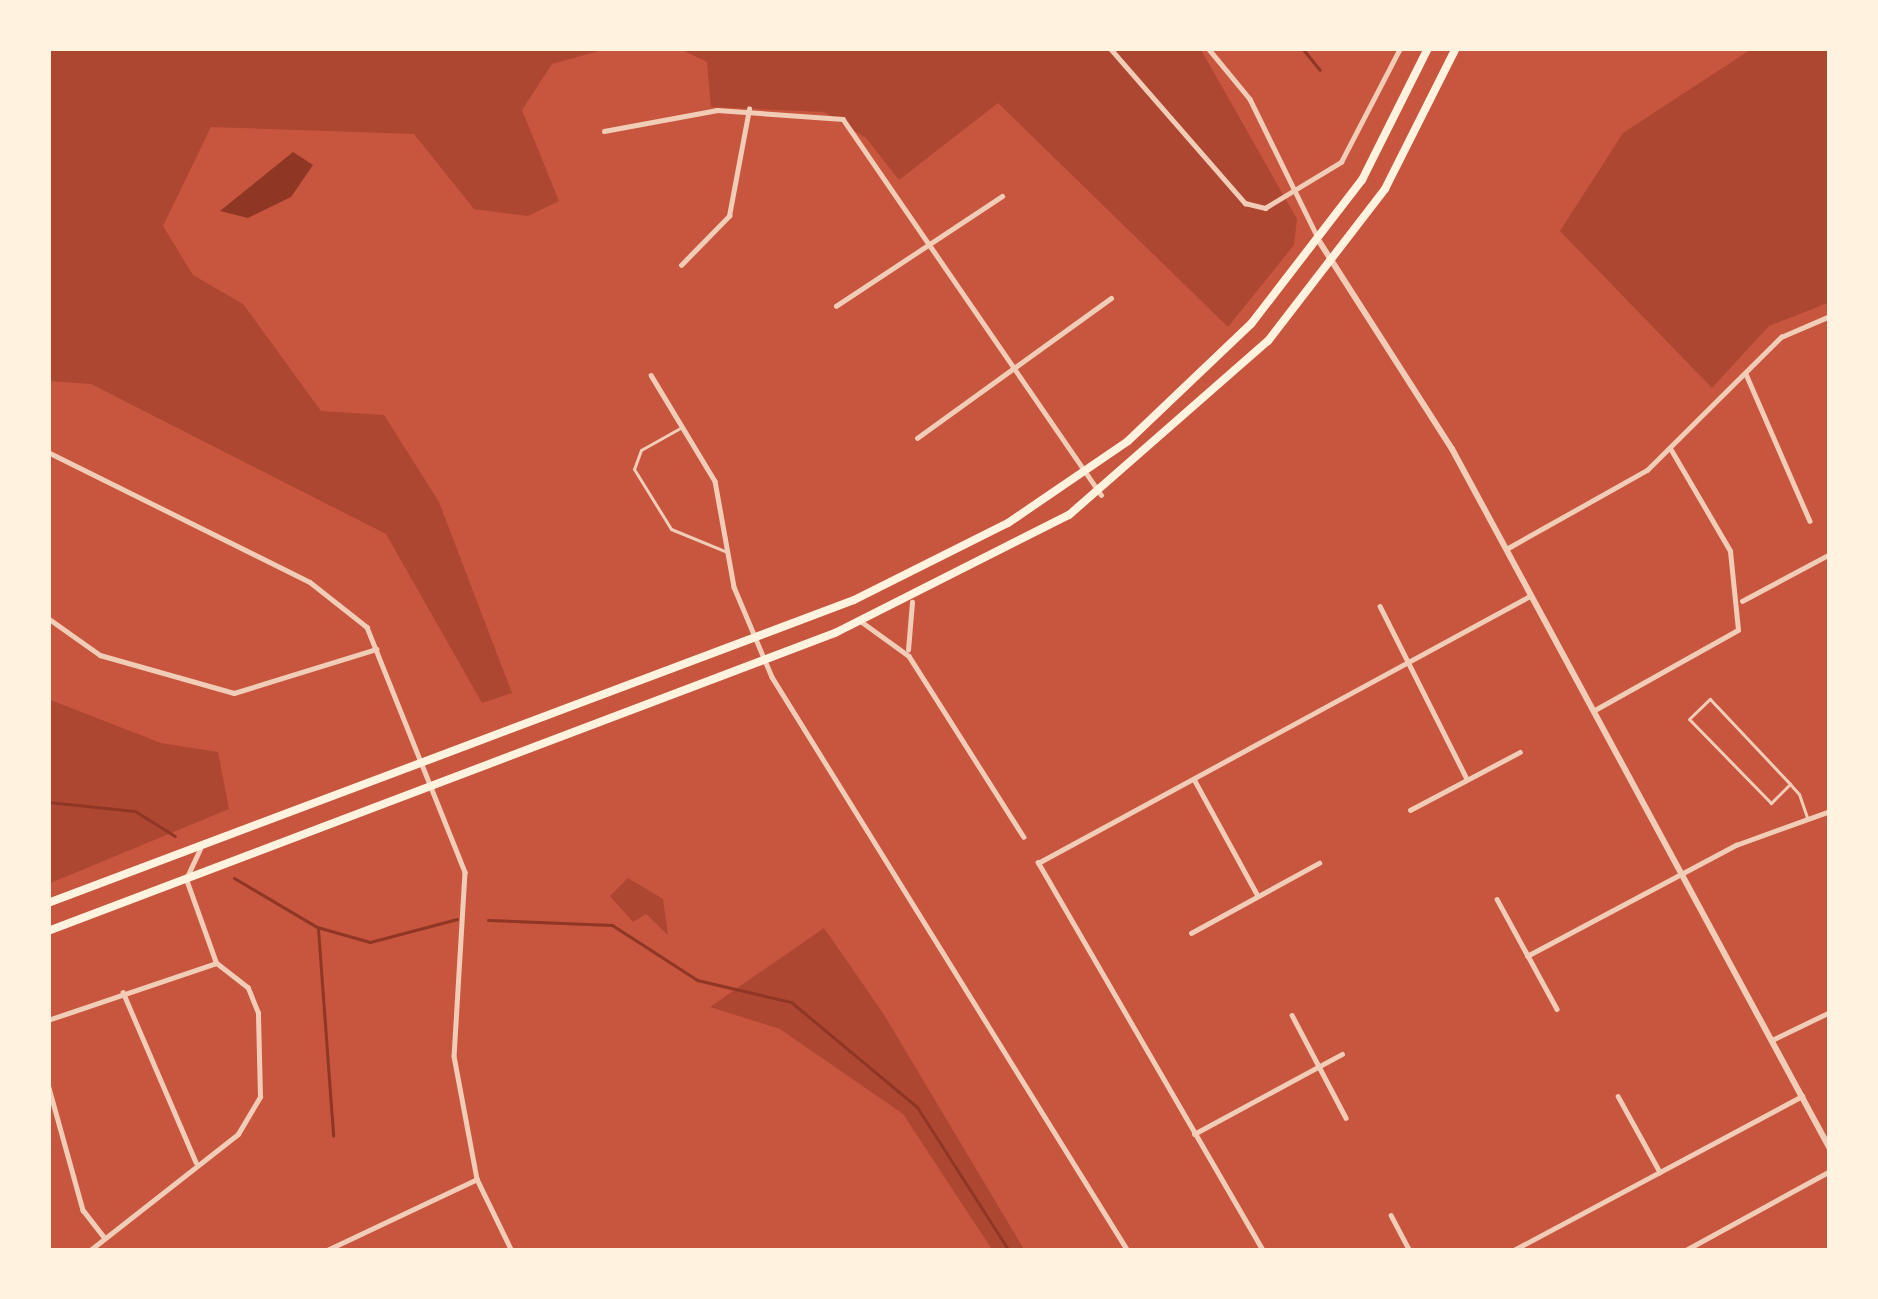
<!DOCTYPE html>
<style>
body{margin:0}
#map{position:relative;width:1878px;height:1299px;overflow:hidden;background:#c8553d;font-family:"Space Grotesk",sans-serif}
div>[style]{position:absolute}
.green>*{inset:0;background:#ae4732}
.water>*{inset:0;background:#8f3625}
.stream>*{height:3px;margin:-1.5px;padding:0 1.5px;transform-origin:1.5px;border-radius:1.5px;background:#8f3625}
.service>*{height:3px;margin:-1.5px;padding:0 1.5px;transform-origin:1.5px;border-radius:1.5px;background:#f1ccb7}
.minor>*{height:4.5px;margin:-2.25px;padding:0 2.25px;transform-origin:2.25px;border-radius:2.25px;background:#f1ccb7}
.tertiary>*{height:6px;margin:-3px;padding:0 3px;transform-origin:3px;border-radius:3px;background:#f1ccb7}
.primary>*{height:8px;margin:-4px;padding:0 4px;transform-origin:4px;border-radius:4px;background:#fff3e0}
span{translate:-50% -50%;white-space:nowrap;text-align:center;line-height:1.15;-webkit-text-stroke:10px #fff3e0;paint-order:stroke}
.frame{position:absolute;inset:0;border:51px solid #fff3e0;pointer-events:none}
</style>
<div id="map">
<div class="green">
<div style="clip-path:polygon(48px 48px,610px 48px,552px 64px,522px 110px,559px 201px,528px 216px,474px 209px,414px 134px,211px 127px,163px 226px,193px 275px,243px 304px,321px 411px,384px 415px,439px 502px,512px 693px,482px 703px,386px 534px,91px 384px,48px 381px)"></div>
<div style="clip-path:polygon(678px 48px,1200px 48px,1297px 219px,1294px 245px,1228px 327px,998px 103px,899px 180px,866px 138px,824px 112px,711px 107px,707px 62px)"></div>
<div style="clip-path:polygon(1753px 48px,1830px 48px,1830px 302px,1769px 326px,1712px 388px,1560px 231px,1623px 133px)"></div>
<div style="clip-path:polygon(48px 699px,161px 743px,218px 752px,229px 809px,48px 884px)"></div>
<div style="clip-path:polygon(628px 878px,663px 899px,668px 935px,646px 914px,633px 922px,610px 896px)"></div>
<div style="clip-path:polygon(824px 928px,883px 1013px,1025px 1251px,993px 1251px,903px 1114px,780px 1029px,710px 1007px)"></div>
</div>
<div class="water">
<div style="clip-path:polygon(293px 152px,313px 165px,291px 197px,248px 218px,220px 211px)"></div>
</div>
<div class="stream">
<div style="left:1302px;top:48px;width:28px;rotate:51deg"></div>
<div style="left:48px;top:802px;width:87px;rotate:5.9deg"></div>
<div style="left:135px;top:811px;width:47px;rotate:32deg"></div>
<div style="left:234px;top:878px;width:96px;rotate:30.6deg"></div>
<div style="left:317px;top:927px;width:55px;rotate:15.8deg"></div>
<div style="left:370px;top:942px;width:90px;rotate:-14.8deg"></div>
<div style="left:488px;top:920px;width:124px;rotate:2.3deg"></div>
<div style="left:612px;top:925px;width:101px;rotate:32.9deg"></div>
<div style="left:697px;top:980px;width:97px;rotate:13.2deg"></div>
<div style="left:791px;top:1002px;width:164px;rotate:39.8deg"></div>
<div style="left:917px;top:1107px;width:171px;rotate:57.4deg"></div>
<div style="left:318px;top:929px;width:207px;rotate:85.8deg"></div>
</div>
<div class="service">
<div style="left:682px;top:427px;width:47px;rotate:150.7deg"></div>
<div style="left:641px;top:450px;width:20px;rotate:110deg"></div>
<div style="left:634px;top:469px;width:70px;rotate:58.3deg"></div>
<div style="left:671px;top:529px;width:61px;rotate:22.3deg"></div>
<div style="left:1790px;top:784px;width:27px;rotate:135deg"></div>
<div style="left:1771px;top:803px;width:117px;rotate:-134.3deg"></div>
<div style="left:1689px;top:719px;width:29px;rotate:-44deg"></div>
<div style="left:1710px;top:699px;width:117px;rotate:46.7deg"></div>
<div style="left:1790px;top:784px;width:13px;rotate:48deg"></div>
<div style="left:1799px;top:794px;width:24px;rotate:71deg"></div>
</div>
<div class="minor">
<div style="left:1110px;top:48px;width:206px;rotate:48.9deg"></div>
<div style="left:1245px;top:203px;width:21px;rotate:14deg"></div>
<div style="left:1265px;top:208px;width:89px;rotate:-31.2deg"></div>
<div style="left:1341px;top:162px;width:128px;rotate:-62.6deg"></div>
<div style="left:1208px;top:48px;width:66px;rotate:50.5deg"></div>
<div style="left:1250px;top:99px;width:150px;rotate:63.9deg"></div>
<div style="left:604px;top:131px;width:115px;rotate:-10.5deg"></div>
<div style="left:717px;top:110px;width:126px;rotate:4.1deg"></div>
<div style="left:843px;top:119px;width:456px;rotate:55.5deg"></div>
<div style="left:681px;top:265px;width:69px;rotate:-45.6deg"></div>
<div style="left:729px;top:216px;width:109px;rotate:-79.4deg"></div>
<div style="left:836px;top:306px;width:199px;rotate:-33.5deg"></div>
<div style="left:1746px;top:374px;width:160px;rotate:66.5deg"></div>
<div style="left:651px;top:375px;width:124px;rotate:58.9deg"></div>
<div style="left:715px;top:481px;width:108px;rotate:79.8deg"></div>
<div style="left:734px;top:587px;width:98px;rotate:67.1deg"></div>
<div style="left:772px;top:677px;width:675px;rotate:58.19deg"></div>
<div style="left:917px;top:438px;width:239px;rotate:-35.8deg"></div>
<div style="left:48px;top:452px;width:292px;rotate:26.4deg"></div>
<div style="left:310px;top:582px;width:73px;rotate:38.3deg"></div>
<div style="left:367px;top:627px;width:264px;rotate:68.2deg"></div>
<div style="left:465px;top:872px;width:184px;rotate:93.4deg"></div>
<div style="left:454px;top:1056px;width:125px;rotate:79.4deg"></div>
<div style="left:477px;top:1179px;width:80px;rotate:64.1deg"></div>
<div style="left:1508px;top:548px;width:159px;rotate:-29.3deg"></div>
<div style="left:1647px;top:470px;width:189px;rotate:-44.8deg"></div>
<div style="left:1781px;top:337px;width:53px;rotate:-23.2deg"></div>
<div style="left:1742px;top:601px;width:100px;rotate:-28.1deg"></div>
<div style="left:1380px;top:606px;width:194px;rotate:63.3deg"></div>
<div style="left:48px;top:618px;width:64px;rotate:35.4deg"></div>
<div style="left:100px;top:655px;width:139px;rotate:15.8deg"></div>
<div style="left:234px;top:693px;width:149px;rotate:-17.2deg"></div>
<div style="left:862px;top:622px;width:58px;rotate:35.9deg"></div>
<div style="left:909px;top:656px;width:214px;rotate:57.6deg"></div>
<div style="left:908px;top:650px;width:48px;rotate:-85.2deg"></div>
<div style="left:1593px;top:711px;width:166px;rotate:-29.2deg"></div>
<div style="left:1738px;top:630px;width:79px;rotate:-95.8deg"></div>
<div style="left:1730px;top:551px;width:117px;rotate:-120.3deg"></div>
<div style="left:1194px;top:779px;width:133px;rotate:61.3deg"></div>
<div style="left:1410px;top:810px;width:124px;rotate:-27.8deg"></div>
<div style="left:1497px;top:899px;width:125px;rotate:61.4deg"></div>
<div style="left:1191px;top:933px;width:146px;rotate:-28.7deg"></div>
<div style="left:1527px;top:956px;width:237px;rotate:-28deg"></div>
<div style="left:1736px;top:845px;width:100px;rotate:-19.9deg"></div>
<div style="left:123px;top:992px;width:185px;rotate:66.8deg"></div>
<div style="left:1292px;top:1015px;width:116px;rotate:62.3deg"></div>
<div style="left:48px;top:1020px;width:177px;rotate:-18.7deg"></div>
<div style="left:1772px;top:1040px;width:64px;rotate:-25.8deg"></div>
<div style="left:48px;top:1084px;width:131px;rotate:74.5deg"></div>
<div style="left:83px;top:1210px;width:34px;rotate:52deg"></div>
<div style="left:1618px;top:1096px;width:87px;rotate:61.1deg"></div>
<div style="left:1194px;top:1134px;width:168px;rotate:-28.4deg"></div>
<div style="left:1391px;top:1215px;width:41px;rotate:62.2deg"></div>
<div style="left:89px;top:1251px;width:189px;rotate:-38.1deg"></div>
<div style="left:238px;top:1134px;width:43px;rotate:-59.3deg"></div>
<div style="left:260px;top:1097px;width:84px;rotate:-91.4deg"></div>
<div style="left:258px;top:1013px;width:27px;rotate:-112deg"></div>
<div style="left:248px;top:988px;width:41px;rotate:-142deg"></div>
<div style="left:216px;top:963px;width:89px;rotate:-109.7deg"></div>
<div style="left:186px;top:879px;width:33px;rotate:-65deg"></div>
<div style="left:325px;top:1251px;width:168px;rotate:-25.3deg"></div>
<div style="left:1263px;top:1251px;width:449px;rotate:-120.1deg"></div>
<div style="left:1038px;top:863px;width:560px;rotate:-28.49deg"></div>
<div style="left:1512px;top:1251px;width:329px;rotate:-28.1deg"></div>
<div style="left:1684px;top:1251px;width:166px;rotate:-28.7deg"></div>
</div>
<div class="tertiary">
<div style="left:1319px;top:241px;width:247px;rotate:57.4deg"></div>
<div style="left:1452px;top:449px;width:796px;rotate:61.63deg"></div>
</div>
<div class="primary">
<div style="left:48px;top:903px;width:861px;rotate:-20.6deg"></div>
<div style="left:854px;top:600px;width:172px;rotate:-26.6deg"></div>
<div style="left:1008px;top:523px;width:145px;rotate:-34.3deg"></div>
<div style="left:1128px;top:441px;width:170px;rotate:-43.6deg"></div>
<div style="left:1251px;top:324px;width:182px;rotate:-52.4deg"></div>
<div style="left:1362px;top:180px;width:148px;rotate:-63.4deg"></div>
<div style="left:48px;top:931px;width:842px;rotate:-20.74deg"></div>
<div style="left:835px;top:633px;width:262px;rotate:-26.8deg"></div>
<div style="left:1069px;top:515px;width:264px;rotate:-41.2deg"></div>
<div style="left:1268px;top:341px;width:192px;rotate:-52.4deg"></div>
<div style="left:1385px;top:189px;width:158px;rotate:-63.3deg"></div>
</div>
<div class="frame"></div>
</div>
